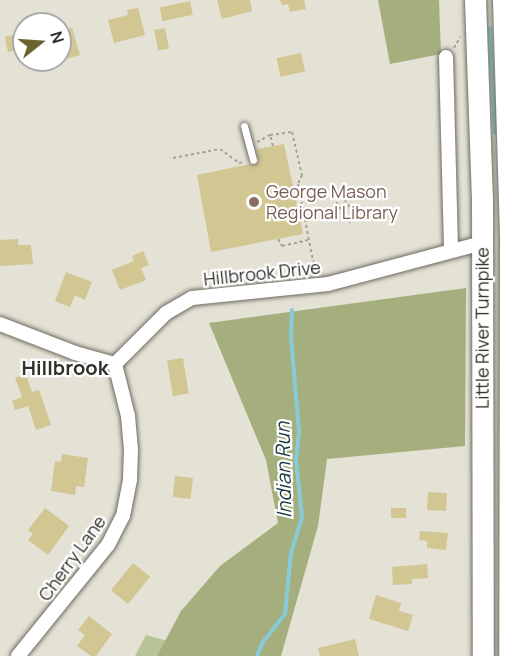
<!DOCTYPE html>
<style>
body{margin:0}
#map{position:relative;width:513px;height:656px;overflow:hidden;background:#e4e1d5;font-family:Manrope,sans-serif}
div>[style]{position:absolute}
.green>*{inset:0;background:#b9c399}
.forest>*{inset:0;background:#a4af7d}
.stream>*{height:4px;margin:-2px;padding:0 2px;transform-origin:2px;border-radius:2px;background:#88cad8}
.building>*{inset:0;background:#d2c692;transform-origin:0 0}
.path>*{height:2px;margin-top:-1px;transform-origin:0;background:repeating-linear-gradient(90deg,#a5a299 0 3px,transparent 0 6px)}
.roads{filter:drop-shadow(0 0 2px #6d6a60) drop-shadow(0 0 2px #6d6a60)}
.service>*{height:7px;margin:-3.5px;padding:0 3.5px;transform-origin:3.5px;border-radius:3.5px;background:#fff}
.minor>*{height:14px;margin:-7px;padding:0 7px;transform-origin:7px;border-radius:7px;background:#fff}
.primary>*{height:21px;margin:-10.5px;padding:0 10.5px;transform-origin:10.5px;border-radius:10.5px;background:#fff}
.dots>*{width:16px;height:16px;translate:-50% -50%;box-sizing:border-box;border:3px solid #fff;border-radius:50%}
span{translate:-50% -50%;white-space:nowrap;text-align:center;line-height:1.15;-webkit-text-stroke:4.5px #fff;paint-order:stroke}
.education-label{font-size:18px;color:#785e54}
.left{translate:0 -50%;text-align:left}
.street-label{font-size:18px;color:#302f2a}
.neighbourhood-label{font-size:20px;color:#302f2a;font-weight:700}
.water-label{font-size:20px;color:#1a3b41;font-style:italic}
.north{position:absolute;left:12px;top:12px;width:60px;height:60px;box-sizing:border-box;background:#fff;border:2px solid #acacaa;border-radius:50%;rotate:73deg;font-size:16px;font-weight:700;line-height:24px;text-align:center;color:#302f2a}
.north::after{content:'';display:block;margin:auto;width:21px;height:27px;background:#6c6330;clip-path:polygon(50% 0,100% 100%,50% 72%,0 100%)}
</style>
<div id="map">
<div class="green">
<div style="clip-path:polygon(146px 635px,223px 656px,135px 656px)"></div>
</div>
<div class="forest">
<div style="clip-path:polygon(378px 0,439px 0,441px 54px,390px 64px)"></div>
<div style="clip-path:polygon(466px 288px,465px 446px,327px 459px,318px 526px,281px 656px,157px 656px,181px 611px,220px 566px,278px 523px,266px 460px,209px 323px)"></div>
</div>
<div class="stream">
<div style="left:490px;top:28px;width:105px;rotate:87.3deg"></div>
<div style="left:257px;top:656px;width:15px;rotate:-67deg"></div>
<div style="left:263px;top:642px;width:36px;rotate:-52deg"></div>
<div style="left:285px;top:614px;width:61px;rotate:-84.4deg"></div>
<div style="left:291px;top:553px;width:38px;rotate:-73deg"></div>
<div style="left:302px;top:517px;width:57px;rotate:-96deg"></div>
<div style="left:296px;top:460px;width:28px;rotate:-84deg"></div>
<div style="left:299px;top:432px;width:96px;rotate:-94.8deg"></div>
<div style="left:291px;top:336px;width:26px;rotate:-88deg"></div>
</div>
<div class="building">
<div style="clip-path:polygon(217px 0,250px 0,252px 11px,222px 19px)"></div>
<div style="clip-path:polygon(280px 0,304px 0,306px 9px,290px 12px,288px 4px,282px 5px)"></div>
<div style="left:190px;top:1px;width:14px;height:31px;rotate:78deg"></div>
<div style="clip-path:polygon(138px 8px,145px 35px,114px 43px,108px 20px,128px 15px,127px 10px)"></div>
<div style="clip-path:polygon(72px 28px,80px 55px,60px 61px,60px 32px)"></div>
<div style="left:165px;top:28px;width:21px;height:11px;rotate:79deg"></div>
<div style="clip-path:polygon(24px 32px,24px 48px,8px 52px,5px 37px)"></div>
<div style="left:301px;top:53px;width:19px;height:25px;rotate:78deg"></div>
<div style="clip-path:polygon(284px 144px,303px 234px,211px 252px,197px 175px,259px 162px,257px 149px)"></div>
<div style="clip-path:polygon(18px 239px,18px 245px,31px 245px,33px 264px,0 266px,0 240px)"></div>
<div style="clip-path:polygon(143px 251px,149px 265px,141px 268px,146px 280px,120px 290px,112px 270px,134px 261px,132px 256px)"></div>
<div style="clip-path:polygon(66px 272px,92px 282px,85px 300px,75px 295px,70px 307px,55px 301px)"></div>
<div style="left:183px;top:358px;width:36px;height:16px;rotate:81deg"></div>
<div style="clip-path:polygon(26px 374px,32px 392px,39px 390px,51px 425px,36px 430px,28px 406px,15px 410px,12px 401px,22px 397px,15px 378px)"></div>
<div style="clip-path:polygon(62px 454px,88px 458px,84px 487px,76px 486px,75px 495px,51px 491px,55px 461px,61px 462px)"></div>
<div style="left:175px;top:476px;width:18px;height:21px;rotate:6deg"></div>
<div style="left:428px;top:492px;width:19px;height:18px;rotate:3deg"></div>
<div style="clip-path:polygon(45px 508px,69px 526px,48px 555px,28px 540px,33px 534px,28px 530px)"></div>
<div style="left:391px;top:508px;width:15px;height:10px"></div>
<div style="clip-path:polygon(420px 531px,448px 533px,446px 550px,427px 548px,427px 541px,419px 540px)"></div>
<div style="left:133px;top:563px;width:22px;height:35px;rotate:39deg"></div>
<div style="clip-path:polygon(427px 564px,428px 578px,412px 579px,412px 584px,393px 585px,392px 567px)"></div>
<div style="clip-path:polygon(376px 595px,401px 603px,399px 611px,413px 615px,408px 631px,369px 619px)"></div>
<div style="clip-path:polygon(89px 616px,112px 634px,96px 656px,91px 656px,77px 646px,85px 635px,78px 630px)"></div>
<div style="clip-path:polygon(355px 639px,359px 656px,320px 656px,318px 648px)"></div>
</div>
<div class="path">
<div style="left:454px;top:48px;width:13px;rotate:-61deg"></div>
<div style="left:257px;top:142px;width:15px;rotate:-28deg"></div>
<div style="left:273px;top:146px;width:11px;rotate:-105deg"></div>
<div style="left:270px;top:135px;width:22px;rotate:-8deg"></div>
<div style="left:292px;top:132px;width:44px;rotate:76.9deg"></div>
<div style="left:302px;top:175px;width:10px;rotate:114deg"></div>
<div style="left:298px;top:184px;width:89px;rotate:78.9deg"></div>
<div style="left:173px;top:158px;width:48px;rotate:-10.8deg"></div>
<div style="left:220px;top:149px;width:24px;rotate:36deg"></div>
<div style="left:239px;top:163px;width:5px;rotate:-11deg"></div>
<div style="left:337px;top:190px;width:31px;rotate:53deg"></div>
<div style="left:333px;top:197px;width:31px;rotate:57deg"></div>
<div style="left:278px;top:239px;width:8px;rotate:60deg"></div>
<div style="left:282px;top:246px;width:28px;rotate:-13deg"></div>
</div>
<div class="roads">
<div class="service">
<div style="left:244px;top:126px;width:35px;rotate:75deg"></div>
</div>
<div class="minor">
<div style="left:446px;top:57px;width:194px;rotate:88.5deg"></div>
<div style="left:0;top:324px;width:80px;rotate:21.1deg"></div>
<div style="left:75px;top:353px;width:41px;rotate:15.4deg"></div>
<div style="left:115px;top:364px;width:72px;rotate:-45deg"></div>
<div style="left:166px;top:313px;width:30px;rotate:-30deg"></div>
<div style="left:192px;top:298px;width:137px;rotate:-5.9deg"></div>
<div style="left:328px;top:284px;width:159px;rotate:-14.9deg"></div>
<div style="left:18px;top:656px;width:143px;rotate:-51deg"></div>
<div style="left:108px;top:545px;width:33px;rotate:-63deg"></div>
<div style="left:123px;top:516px;width:38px;rotate:-79deg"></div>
<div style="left:130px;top:479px;width:29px;rotate:-88deg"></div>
<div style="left:131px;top:450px;width:34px;rotate:-95deg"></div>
<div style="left:128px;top:416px;width:54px;rotate:-104deg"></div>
</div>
<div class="primary">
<div style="left:475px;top:0;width:197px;rotate:88deg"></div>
<div style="left:482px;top:197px;width:459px;rotate:89.9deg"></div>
<div style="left:503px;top:0;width:241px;rotate:88.3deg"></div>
<div style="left:510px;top:241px;width:415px;rotate:90.1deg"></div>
</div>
</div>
<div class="dots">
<div style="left:254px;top:202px;background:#8d6e63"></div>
</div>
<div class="education-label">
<span class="left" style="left:266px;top:202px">George Mason<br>Regional Library</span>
</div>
<div class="street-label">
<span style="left:262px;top:273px;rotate:-6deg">Hillbrook Drive</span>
<span style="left:482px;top:328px;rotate:-90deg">Little River Turnpike</span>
<span style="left:72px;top:558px;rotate:-54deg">Cherry Lane</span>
</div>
<div class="neighbourhood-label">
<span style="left:65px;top:367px">Hillbrook</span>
</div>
<div class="water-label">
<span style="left:283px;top:470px;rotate:-91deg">Indian Run</span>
</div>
<div class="north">N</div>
</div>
